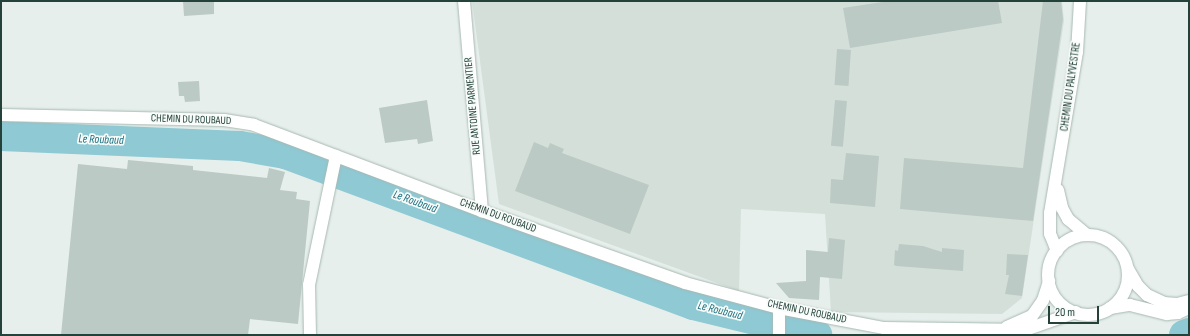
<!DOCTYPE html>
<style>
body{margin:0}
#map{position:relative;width:1190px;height:336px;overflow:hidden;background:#e6efeb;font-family:"Sofia Sans Condensed",sans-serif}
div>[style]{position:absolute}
.built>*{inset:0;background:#d4dfda}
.river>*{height:30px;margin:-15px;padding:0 15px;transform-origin:15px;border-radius:15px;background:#8ec9d4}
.building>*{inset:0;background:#bbcac4;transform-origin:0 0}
.roads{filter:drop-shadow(0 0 1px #a8b8b2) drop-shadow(0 0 1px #a8b8b2)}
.street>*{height:12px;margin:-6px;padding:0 6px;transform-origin:6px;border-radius:6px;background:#fff}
.secondary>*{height:12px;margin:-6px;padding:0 6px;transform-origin:6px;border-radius:6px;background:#fff}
.secondary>.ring{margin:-6px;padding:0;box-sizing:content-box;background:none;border:12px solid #fff;border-radius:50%}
span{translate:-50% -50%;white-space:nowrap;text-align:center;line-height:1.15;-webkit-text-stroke:3.5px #f7fbf9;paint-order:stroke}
.street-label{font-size:11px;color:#24423a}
.water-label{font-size:12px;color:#1c6f80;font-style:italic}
.frame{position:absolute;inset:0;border:2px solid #24423a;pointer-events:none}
.scale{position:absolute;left:1048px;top:306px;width:51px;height:18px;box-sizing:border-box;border:2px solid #24423a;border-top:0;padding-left:5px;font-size:12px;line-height:14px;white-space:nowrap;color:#24423a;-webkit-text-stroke:3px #f7fbf9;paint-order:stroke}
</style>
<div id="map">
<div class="built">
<div style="clip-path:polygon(472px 1px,1062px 1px,1064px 21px,1022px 298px,1002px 314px,831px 312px,825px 214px,741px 209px,739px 291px,499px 204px)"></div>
</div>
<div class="river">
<div style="left:1px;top:136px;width:239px;rotate:2.4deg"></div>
<div style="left:240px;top:146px;width:46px;rotate:10.1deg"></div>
<div style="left:285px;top:154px;width:435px;rotate:20.3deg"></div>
<div style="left:693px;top:305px;width:128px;rotate:13.6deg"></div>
<div style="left:1184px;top:335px;width:5px;rotate:-22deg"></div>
</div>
<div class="building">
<div style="clip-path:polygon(183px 1px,214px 1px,214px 14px,184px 16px)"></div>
<div style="clip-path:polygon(889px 1px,998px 1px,1002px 23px,850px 48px,843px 8px)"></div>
<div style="clip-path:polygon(1043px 1px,1061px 1px,1063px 19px,1033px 221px,900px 209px,904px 158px,1023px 168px)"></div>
<div style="left:837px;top:49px;width:14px;height:36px;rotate:4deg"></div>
<div style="clip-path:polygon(199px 81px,200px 101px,185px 102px,184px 96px,179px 96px,178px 82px)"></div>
<div style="clip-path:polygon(427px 100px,433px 141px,418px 144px,417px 139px,385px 143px,379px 108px)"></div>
<div style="left:835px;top:100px;width:12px;height:46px;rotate:5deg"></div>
<div style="clip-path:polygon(534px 142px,548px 148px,550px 143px,564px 149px,562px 153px,649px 185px,630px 234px,515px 191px)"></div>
<div style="clip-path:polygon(846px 153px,879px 156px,875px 207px,830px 203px,831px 179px,843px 180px)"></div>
<div style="clip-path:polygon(128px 160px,193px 166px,193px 170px,267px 178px,269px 168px,285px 172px,280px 190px,297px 192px,296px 199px,310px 201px,298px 324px,250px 319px,248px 335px,61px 335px,78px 164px,127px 169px)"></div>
<div style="clip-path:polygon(829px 238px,845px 240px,842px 279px,820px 277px,819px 300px,789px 298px,776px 283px,806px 281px,806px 250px,828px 252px)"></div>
<div style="clip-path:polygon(899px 244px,923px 246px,942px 252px,942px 248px,964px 250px,963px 271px,896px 266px,894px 265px,895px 250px,898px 251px)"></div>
<div style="clip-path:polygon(1007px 254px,1028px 255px,1022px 296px,1005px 294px,1009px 275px,1006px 275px)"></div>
</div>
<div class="roads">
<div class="street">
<div style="left:464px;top:1px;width:211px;rotate:85.1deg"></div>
<div style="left:1px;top:115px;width:223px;rotate:1.3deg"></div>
<div style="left:224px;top:120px;width:30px;rotate:9deg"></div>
<div style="left:254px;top:125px;width:244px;rotate:20.7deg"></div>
<div style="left:482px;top:211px;width:215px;rotate:19.5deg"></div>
<div style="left:685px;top:283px;width:97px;rotate:14.9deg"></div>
<div style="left:779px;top:308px;width:107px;rotate:10.8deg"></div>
<div style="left:884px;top:328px;width:141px;rotate:0.8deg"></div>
<div style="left:1025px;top:330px;width:54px;rotate:-19.4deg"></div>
<div style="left:1007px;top:327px;width:27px;rotate:-24deg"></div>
<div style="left:1032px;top:316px;width:19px;rotate:-55deg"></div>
<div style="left:1043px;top:300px;width:20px;rotate:-72deg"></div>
<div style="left:310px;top:335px;width:50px;rotate:-91.1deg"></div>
<div style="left:309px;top:285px;width:132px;rotate:-78.2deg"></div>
<div style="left:779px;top:335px;width:27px;rotate:-90deg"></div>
</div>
<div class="secondary">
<div style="left:1058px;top:190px;width:18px;rotate:77deg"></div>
<div style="left:1062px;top:208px;width:13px;rotate:61deg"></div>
<div style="left:1068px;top:219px;width:25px;rotate:40deg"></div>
<div class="ring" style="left:1048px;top:235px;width:68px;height:68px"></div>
<div style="left:1057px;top:251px;width:18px;rotate:-112deg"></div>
<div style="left:1050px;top:234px;width:21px;rotate:-90deg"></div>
<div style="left:1050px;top:213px;width:163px;rotate:-80.5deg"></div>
<div style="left:1077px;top:52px;width:51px;rotate:-86.6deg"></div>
<div style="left:1128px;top:269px;width:20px;rotate:60deg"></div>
<div style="left:1138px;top:286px;width:13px;rotate:45deg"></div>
<div style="left:1147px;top:295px;width:19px;rotate:25deg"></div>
<div style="left:1164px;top:303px;width:13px;rotate:4deg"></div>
<div style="left:1177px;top:304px;width:12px;rotate:-14deg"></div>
<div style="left:1110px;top:308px;width:20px;rotate:-9deg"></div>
<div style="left:1130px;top:305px;width:38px;rotate:14deg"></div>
<div style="left:1167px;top:314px;width:11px;rotate:-5deg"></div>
<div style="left:1178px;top:313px;width:12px;rotate:-24deg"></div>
</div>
</div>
<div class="street-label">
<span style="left:1071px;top:87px;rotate:-82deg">CHEMIN DU PALYVESTRE</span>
<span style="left:473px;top:106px;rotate:-95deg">RUE ANTOINE PARMENTIER</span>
<span style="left:191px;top:120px;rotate:2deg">CHEMIN DU ROUBAUD</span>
<span style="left:498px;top:216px;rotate:20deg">CHEMIN DU ROUBAUD</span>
<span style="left:807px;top:312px;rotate:12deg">CHEMIN DU ROUBAUD</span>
</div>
<div class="water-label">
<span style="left:101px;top:140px;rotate:2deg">Le Roubaud</span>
<span style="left:415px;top:202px;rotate:20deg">Le Roubaud</span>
<span style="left:720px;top:311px;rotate:14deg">Le Roubaud</span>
</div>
<div class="frame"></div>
<div class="scale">20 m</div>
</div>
